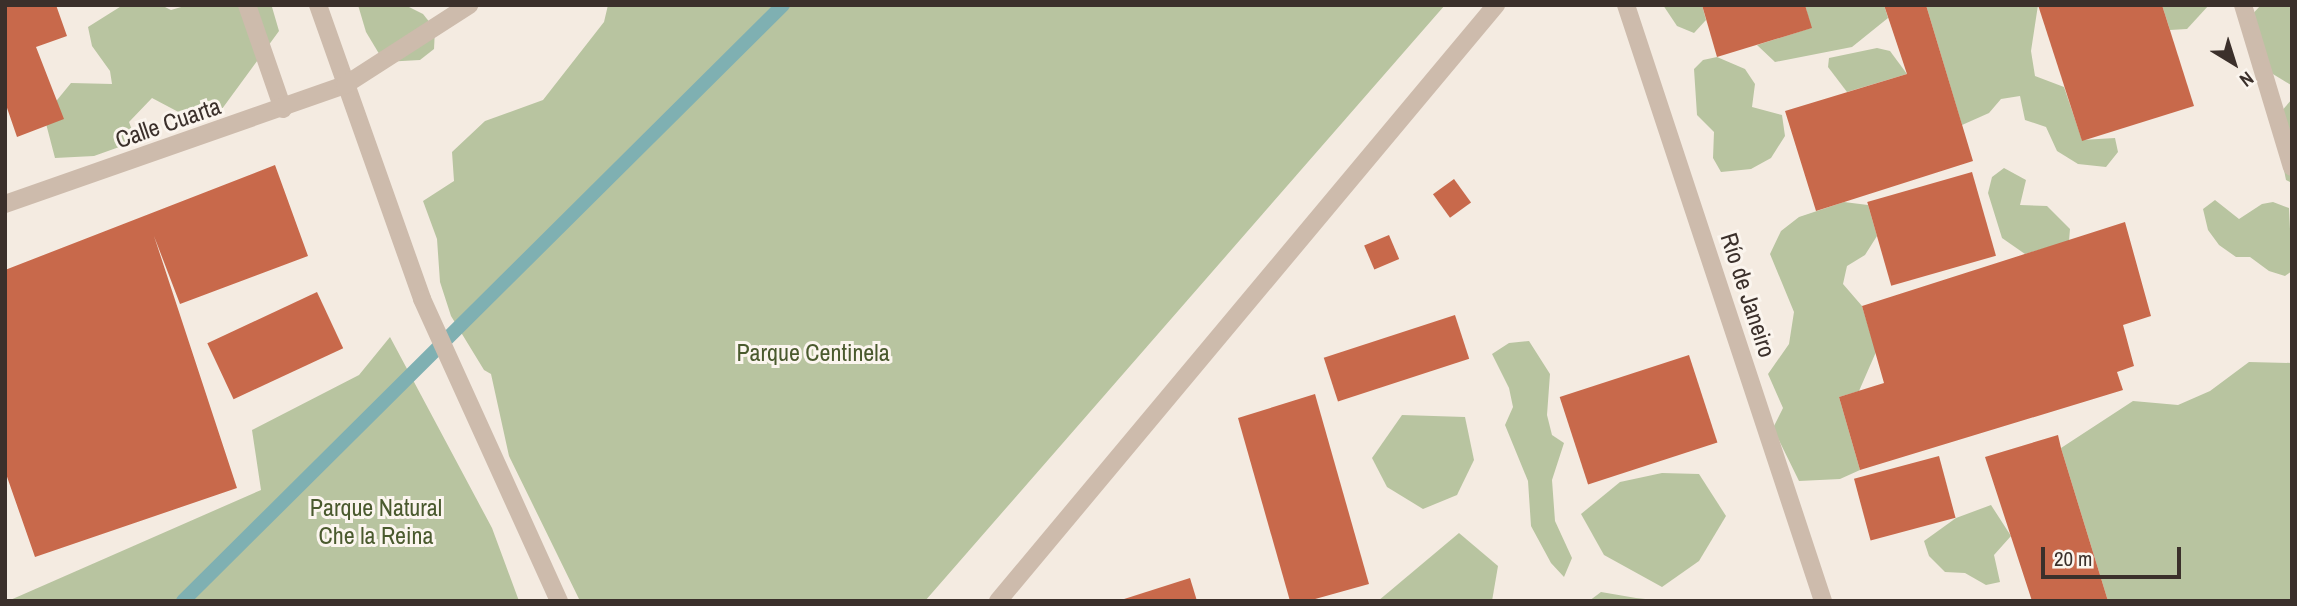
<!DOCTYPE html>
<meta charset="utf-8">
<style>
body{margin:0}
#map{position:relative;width:2297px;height:606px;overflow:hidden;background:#f4ebe1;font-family:"Archivo Narrow",sans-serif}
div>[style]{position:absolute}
.green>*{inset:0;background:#b8c4a0}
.stream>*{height:14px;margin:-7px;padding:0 7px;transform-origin:7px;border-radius:7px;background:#7fb0b2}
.building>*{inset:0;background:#c8694b;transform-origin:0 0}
.street>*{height:18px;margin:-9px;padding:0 9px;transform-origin:9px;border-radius:9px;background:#cdbbac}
span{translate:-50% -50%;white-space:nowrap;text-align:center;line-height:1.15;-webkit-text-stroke:6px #fbf5ee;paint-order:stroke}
.street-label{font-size:24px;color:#3b302b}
.park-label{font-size:24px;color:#4a5a2e}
.frame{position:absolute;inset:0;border:7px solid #3b302b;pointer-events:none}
.north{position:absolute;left:2199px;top:28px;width:70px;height:70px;-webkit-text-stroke:5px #fbf5ee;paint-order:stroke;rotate:142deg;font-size:19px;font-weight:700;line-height:28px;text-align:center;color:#3b302b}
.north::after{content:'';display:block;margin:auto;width:24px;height:32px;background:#3b302b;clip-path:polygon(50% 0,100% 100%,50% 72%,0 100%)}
.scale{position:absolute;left:2041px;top:547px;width:140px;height:32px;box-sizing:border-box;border:4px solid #3b302b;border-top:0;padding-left:9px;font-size:21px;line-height:24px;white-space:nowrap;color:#3b302b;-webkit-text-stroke:5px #fbf5ee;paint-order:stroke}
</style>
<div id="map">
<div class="green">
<div style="clip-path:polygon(123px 5px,161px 5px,171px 10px,188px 5px,276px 5px,272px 7px,279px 31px,219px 113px,186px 116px,152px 98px,129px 122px,136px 141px,94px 156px,55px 158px,44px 116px,71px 83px,112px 84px,110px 71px,92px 46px,88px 27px)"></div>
<div style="clip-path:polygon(358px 5px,407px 6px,423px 14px,435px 29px,434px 49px,420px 60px,384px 62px,366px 32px)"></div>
<div style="clip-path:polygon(608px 5px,1445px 5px,925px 601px,580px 601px,509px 456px,491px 374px,484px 370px,451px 316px,440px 282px,437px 239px,423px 201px,454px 181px,452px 152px,485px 121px,543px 100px,604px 22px)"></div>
<div style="clip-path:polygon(1663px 5px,1702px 5px,1706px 20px,1694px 33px,1677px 26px)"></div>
<div style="clip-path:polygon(1805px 5px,1884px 5px,1888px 18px,1852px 47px,1775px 62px,1757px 45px,1811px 28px)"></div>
<div style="clip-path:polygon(1926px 5px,2038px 5px,2031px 51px,2035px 76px,2064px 87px,2082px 140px,2115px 138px,2118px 152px,2106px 167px,2078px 164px,2057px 151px,2046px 127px,2025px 120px,2020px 96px,2001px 99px,1989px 113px,1962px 125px)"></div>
<div style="clip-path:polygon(2162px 5px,2209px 5px,2187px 29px,2170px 30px)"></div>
<div style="clip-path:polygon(2261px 5px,2292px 5px,2292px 93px,2291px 85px,2263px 68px,2246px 21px)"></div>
<div style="clip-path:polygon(1877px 48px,1890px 51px,1907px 74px,1847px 92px,1828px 67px,1829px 58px)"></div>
<div style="clip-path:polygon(1717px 57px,1745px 69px,1755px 84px,1752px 107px,1782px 115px,1785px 136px,1771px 158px,1751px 169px,1721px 172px,1713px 158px,1714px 132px,1697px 115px,1694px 69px,1703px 60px)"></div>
<div style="clip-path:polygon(2292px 99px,2292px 183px,2286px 180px,2274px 120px)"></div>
<div style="clip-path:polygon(2004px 168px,2026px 180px,2020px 205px,2047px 206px,2070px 229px,2069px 241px,2025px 254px,2002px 238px,1988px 193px,1992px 177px)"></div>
<div style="clip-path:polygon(2215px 200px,2239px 219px,2262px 204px,2273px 202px,2289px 208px,2292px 271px,2285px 276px,2269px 271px,2250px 257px,2236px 257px,2219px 245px,2208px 230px,2203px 209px)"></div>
<div style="clip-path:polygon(1844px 202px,1868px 205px,1877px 236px,1865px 255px,1847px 266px,1843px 284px,1862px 306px,1876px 352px,1859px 391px,1839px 397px,1860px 470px,1840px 479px,1799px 481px,1773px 428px,1783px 408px,1768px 374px,1789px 344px,1794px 312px,1770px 254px,1781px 231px,1799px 217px)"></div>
<div style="clip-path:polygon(390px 337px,492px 528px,519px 601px,8px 601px,261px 490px,252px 430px,359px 375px)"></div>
<div style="clip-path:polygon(1529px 341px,1550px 374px,1547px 415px,1552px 435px,1564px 443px,1552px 480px,1555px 521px,1572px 558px,1564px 577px,1551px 563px,1531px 526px,1528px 481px,1505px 425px,1513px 407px,1509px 388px,1492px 354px,1509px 343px)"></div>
<div style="clip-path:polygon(2249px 362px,2292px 363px,2292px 601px,2108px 601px,2061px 448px,2133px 401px,2178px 405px,2210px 391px)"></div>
<div style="clip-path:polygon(1402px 415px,1465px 417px,1474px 460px,1457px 495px,1423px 509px,1387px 487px,1372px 458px)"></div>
<div style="clip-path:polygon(1662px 473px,1699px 474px,1726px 516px,1699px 561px,1662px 587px,1604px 555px,1581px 514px,1620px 482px)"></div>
<div style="clip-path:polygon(1991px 505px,2011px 536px,1994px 555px,2000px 582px,1986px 585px,1965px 573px,1945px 572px,1929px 556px,1924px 541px,1956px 518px)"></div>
<div style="clip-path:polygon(1459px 533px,1498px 566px,1492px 601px,1378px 601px)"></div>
<div style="clip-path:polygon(1601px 592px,1636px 598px,1664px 601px,1589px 601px)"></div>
</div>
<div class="stream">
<div style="left:183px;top:601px;width:846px;rotate:-44.81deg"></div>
</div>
<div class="building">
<div style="clip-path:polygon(5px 5px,56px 5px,67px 36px,36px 47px,64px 119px,17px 137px,5px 102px)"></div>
<div style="clip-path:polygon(1702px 5px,1805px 5px,1812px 28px,1717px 57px)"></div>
<div style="clip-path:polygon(1884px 5px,1926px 5px,1973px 161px,1816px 211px,1785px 111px,1907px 74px)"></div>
<div style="clip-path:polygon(2038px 5px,2162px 5px,2194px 106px,2082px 141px)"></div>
<div style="clip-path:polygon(275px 165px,308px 256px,180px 304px,154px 236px,237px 488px,35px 557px,5px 471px,5px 270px)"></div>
<div style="left:1972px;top:172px;width:87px;height:109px;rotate:74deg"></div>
<div style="left:1454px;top:179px;width:29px;height:26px;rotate:54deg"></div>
<div style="clip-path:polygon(2125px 222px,2151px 316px,2123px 325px,2134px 366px,2117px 372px,2123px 390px,1860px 470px,1839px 397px,1884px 383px,1862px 306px)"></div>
<div style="left:1389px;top:235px;width:26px;height:27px;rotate:67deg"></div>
<div style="left:317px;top:292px;width:62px;height:121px;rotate:65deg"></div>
<div style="left:1455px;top:315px;width:46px;height:138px;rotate:72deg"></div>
<div style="left:1689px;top:355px;width:92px;height:136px;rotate:72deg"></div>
<div style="clip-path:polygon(1315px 394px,1369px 584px,1308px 601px,1290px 601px,1238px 418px)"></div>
<div style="clip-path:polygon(2058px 435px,2061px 448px,2108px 601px,2032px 601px,1985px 457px)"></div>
<div style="left:1939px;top:456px;width:64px;height:88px;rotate:75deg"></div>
<div style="clip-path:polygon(1190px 578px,1197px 601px,1121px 601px,1121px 600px)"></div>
</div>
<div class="street">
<div style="left:247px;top:5px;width:110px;rotate:70.9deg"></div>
<div style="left:318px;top:5px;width:312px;rotate:70.5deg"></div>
<div style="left:422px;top:299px;width:332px;rotate:65.6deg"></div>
<div style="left:1626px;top:5px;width:628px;rotate:71.71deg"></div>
<div style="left:2243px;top:5px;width:169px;rotate:73.2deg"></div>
<div style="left:5px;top:204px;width:360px;rotate:-19.3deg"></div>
<div style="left:345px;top:85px;width:148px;rotate:-32.8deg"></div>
<div style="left:998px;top:601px;width:777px;rotate:-50.12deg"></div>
</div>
<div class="street-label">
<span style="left:168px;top:123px;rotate:-19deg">Calle Cuarta</span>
<span style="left:1748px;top:295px;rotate:72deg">Río de Janeiro</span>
</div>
<div class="park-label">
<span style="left:813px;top:353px">Parque Centinela</span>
<span style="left:376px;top:522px">Parque Natural<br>Che la Reina</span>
</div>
<div class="frame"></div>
<div class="north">N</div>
<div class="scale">20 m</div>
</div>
